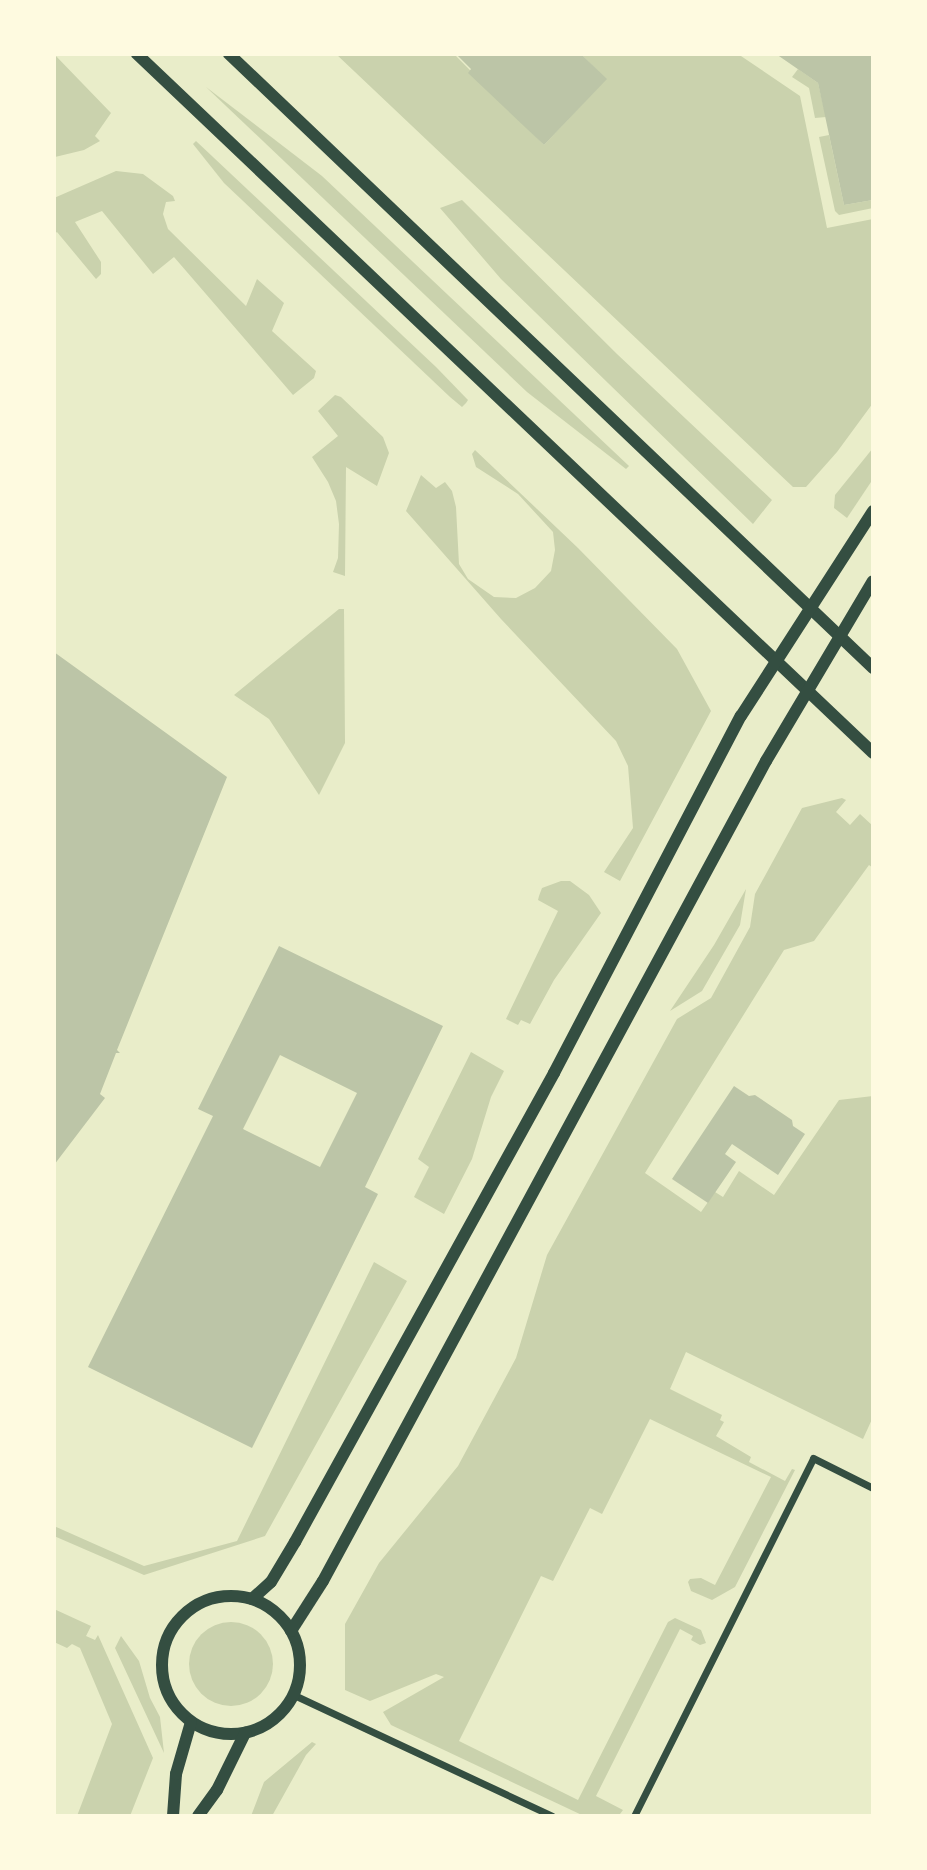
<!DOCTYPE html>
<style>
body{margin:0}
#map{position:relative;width:927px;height:1870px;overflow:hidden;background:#e9edc9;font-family:"Public Sans",sans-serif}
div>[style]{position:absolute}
.green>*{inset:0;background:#cad2ad}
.round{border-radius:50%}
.building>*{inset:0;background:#bcc5a7}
.minor>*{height:7px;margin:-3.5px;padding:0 3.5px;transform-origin:3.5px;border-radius:3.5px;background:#344e41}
.tertiary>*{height:12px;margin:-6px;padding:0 6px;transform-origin:6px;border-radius:6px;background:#344e41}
.tertiary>.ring{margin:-6px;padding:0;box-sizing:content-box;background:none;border:12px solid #344e41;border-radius:50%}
span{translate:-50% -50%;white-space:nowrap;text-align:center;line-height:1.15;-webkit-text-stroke:5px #fefae0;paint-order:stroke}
.frame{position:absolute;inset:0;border:56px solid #fefae0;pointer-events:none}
</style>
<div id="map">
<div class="green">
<div style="clip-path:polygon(54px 54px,111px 113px,95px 136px,100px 141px,84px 150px,55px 157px)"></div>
<div style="clip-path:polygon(336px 54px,454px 54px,544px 145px,606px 79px,581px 54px,738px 54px,800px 96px,827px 228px,873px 219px,873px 403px,837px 452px,806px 487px,793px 487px)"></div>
<div style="clip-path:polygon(798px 69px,818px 83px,826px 117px,815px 118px,809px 88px,792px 77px)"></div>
<div style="clip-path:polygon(206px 87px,322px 176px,629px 466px,626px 469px,527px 392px)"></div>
<div style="clip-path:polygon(829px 135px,844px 205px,873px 200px,873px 208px,839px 215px,835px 211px,819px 137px)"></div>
<div style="clip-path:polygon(196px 141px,436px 367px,468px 400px,466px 403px,462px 407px,450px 397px,224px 183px,193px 144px)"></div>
<div style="clip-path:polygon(116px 171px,143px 174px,173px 196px,175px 201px,166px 202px,163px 214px,168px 229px,246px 306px,257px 279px,284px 303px,272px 331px,316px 371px,314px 378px,293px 395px,174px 257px,153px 274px,102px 211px,75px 222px,101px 262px,101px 274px,96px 279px,57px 232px,54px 234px,54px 198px)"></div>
<div style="clip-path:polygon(462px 200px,617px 354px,772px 500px,753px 524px,501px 279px,440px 208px)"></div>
<div style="clip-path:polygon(335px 395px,341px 397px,383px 437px,389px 453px,377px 486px,346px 467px,345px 576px,333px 572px,338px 558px,339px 524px,336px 501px,328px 482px,312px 457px,338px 436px,318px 411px)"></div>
<div style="clip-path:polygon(873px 448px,873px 479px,847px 518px,834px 508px,835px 495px)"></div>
<div style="clip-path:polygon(475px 450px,578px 548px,677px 649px,711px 711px,620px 881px,604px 872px,633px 828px,628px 766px,616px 741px,501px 619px,406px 511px,421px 475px,436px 488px,445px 482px,452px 491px,456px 507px,459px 564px,468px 579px,494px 597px,516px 598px,535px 588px,551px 571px,555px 550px,553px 532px,518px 494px,476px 467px,472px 454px)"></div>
<div style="clip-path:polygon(339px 609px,344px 609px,345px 743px,319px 795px,269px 719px,234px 695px)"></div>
<div style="clip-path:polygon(842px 798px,846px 800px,836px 812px,850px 825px,860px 814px,873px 826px,873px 868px,869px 865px,814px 941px,784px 950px,645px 1173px,701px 1212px,715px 1192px,723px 1197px,739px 1171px,774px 1195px,839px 1100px,873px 1096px,873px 1417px,863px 1439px,686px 1352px,670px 1389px,722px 1415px,720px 1420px,724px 1422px,716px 1436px,751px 1457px,749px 1462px,785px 1481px,792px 1469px,795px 1470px,735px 1587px,712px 1600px,691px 1591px,688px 1582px,690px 1579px,701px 1578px,715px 1585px,771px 1477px,650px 1419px,602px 1514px,590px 1508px,553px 1581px,541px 1576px,459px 1741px,578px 1800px,668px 1622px,675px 1618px,701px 1630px,706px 1643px,700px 1645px,691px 1640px,693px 1636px,680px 1629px,596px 1796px,623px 1810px,620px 1814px,584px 1816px,391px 1725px,383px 1712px,444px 1677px,436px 1674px,370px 1701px,345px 1690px,345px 1624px,379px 1563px,458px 1466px,516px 1358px,547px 1255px,677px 1019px,711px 998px,750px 927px,755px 894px,802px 808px)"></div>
<div style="clip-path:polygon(561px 881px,570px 881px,589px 895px,601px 913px,554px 980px,530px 1024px,521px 1020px,518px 1025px,506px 1019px,558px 911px,538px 900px,539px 896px,542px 888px)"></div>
<div style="clip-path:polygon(746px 889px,740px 925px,702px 991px,670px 1011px,714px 945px)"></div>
<div style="clip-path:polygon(471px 1052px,504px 1071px,491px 1097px,472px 1159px,444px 1214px,414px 1197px,429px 1167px,418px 1159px)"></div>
<div style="clip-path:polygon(374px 1262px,407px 1281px,265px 1536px,144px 1575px,54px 1536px,54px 1526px,144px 1566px,237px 1541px)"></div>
<div style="clip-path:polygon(54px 1609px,91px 1626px,86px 1636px,95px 1640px,98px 1635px,153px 1758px,130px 1816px,77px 1816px,112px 1724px,80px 1648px,72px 1644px,67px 1648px,54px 1642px)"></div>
<div class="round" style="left:189px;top:1622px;width:84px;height:84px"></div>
<div style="clip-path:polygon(121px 1636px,139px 1661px,150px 1698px,160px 1717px,164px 1753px,115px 1648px)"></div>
<div style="clip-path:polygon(312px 1742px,316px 1744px,306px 1755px,272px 1816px,251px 1816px,264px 1782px)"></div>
</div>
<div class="building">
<div style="clip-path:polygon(456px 54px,581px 54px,607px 79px,544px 145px,468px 73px,471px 69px)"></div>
<div style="clip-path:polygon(776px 54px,873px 54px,873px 200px,844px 205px,818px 83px)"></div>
<div style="clip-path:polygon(54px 652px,227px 777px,117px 1050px,120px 1053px,116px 1053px,100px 1094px,105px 1098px,54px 1165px)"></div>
<div style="clip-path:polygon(evenodd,279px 946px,443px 1026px,365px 1187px,378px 1194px,252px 1448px,88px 1367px,213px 1116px,198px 1109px,279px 946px,280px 1055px,357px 1093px,320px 1167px,243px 1129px,280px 1055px)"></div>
<div style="clip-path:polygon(734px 1086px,749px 1096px,755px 1095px,792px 1120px,793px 1126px,805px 1134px,778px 1175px,732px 1144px,725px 1154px,736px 1162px,708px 1203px,672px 1179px)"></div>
</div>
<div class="minor">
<div style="left:294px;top:1695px;width:285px;rotate:25.1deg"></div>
<div style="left:634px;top:1816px;width:400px;rotate:-63.4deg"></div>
<div style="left:813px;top:1458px;width:67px;rotate:26.6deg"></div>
</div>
<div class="tertiary">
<div style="left:137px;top:54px;width:1015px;rotate:43.52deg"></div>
<div style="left:229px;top:54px;width:890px;rotate:43.63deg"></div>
<div class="ring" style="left:162px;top:1596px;width:126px;height:126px"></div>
<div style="left:252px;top:1599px;width:25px;rotate:-42deg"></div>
<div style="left:271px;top:1582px;width:47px;rotate:-59deg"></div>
<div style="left:295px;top:1542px;width:536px;rotate:-61.09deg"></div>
<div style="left:554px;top:1073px;width:403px;rotate:-62.4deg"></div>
<div style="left:741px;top:716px;width:244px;rotate:-57.2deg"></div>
<div style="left:291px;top:1631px;width:59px;rotate:-57.4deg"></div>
<div style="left:323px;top:1581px;width:932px;rotate:-61.62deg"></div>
<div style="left:766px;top:761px;width:209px;rotate:-59.3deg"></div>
<div style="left:173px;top:1816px;width:42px;rotate:-85.9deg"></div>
<div style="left:176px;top:1774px;width:54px;rotate:-73.9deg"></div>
<div style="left:198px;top:1816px;width:32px;rotate:-54deg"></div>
<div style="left:217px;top:1790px;width:64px;rotate:-63.8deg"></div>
</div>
<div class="frame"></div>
</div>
